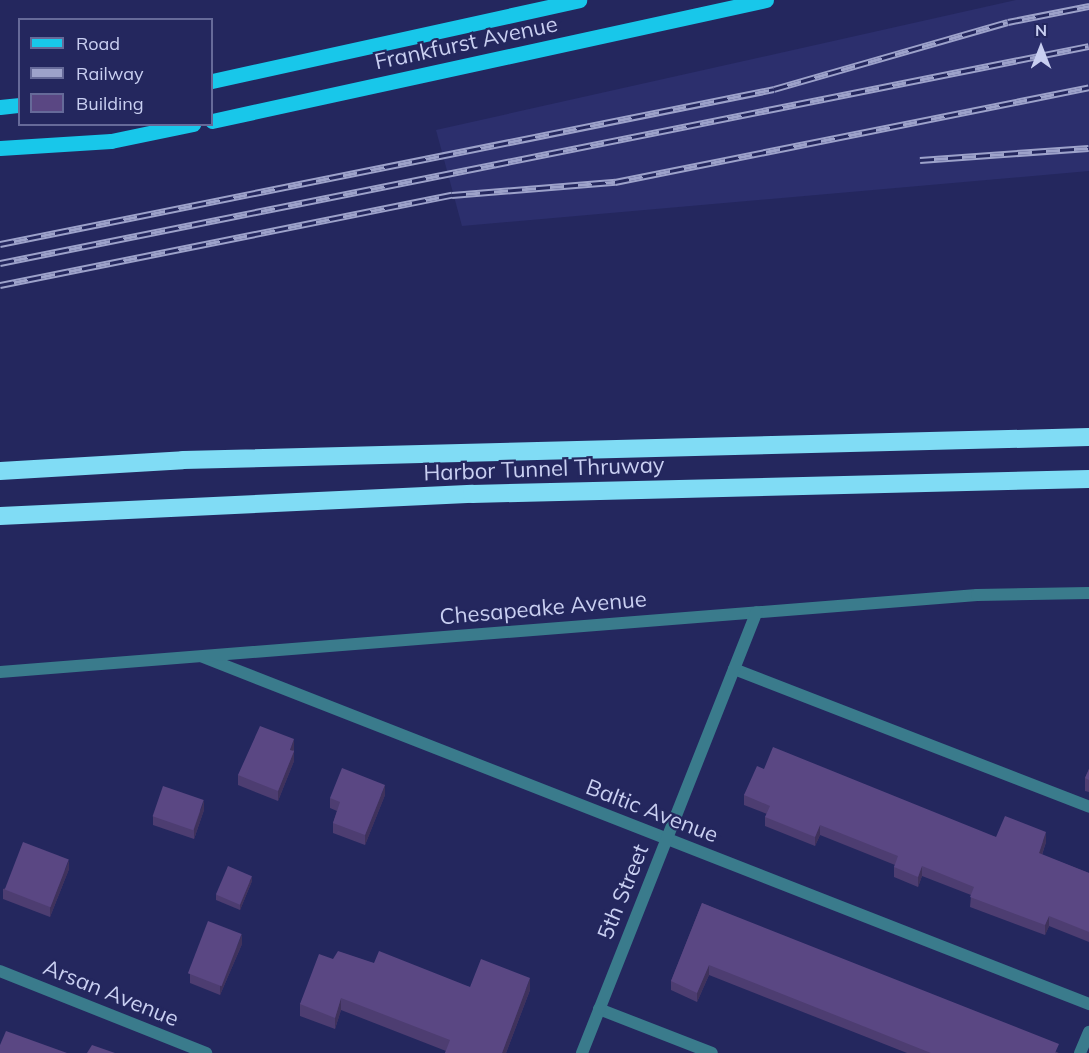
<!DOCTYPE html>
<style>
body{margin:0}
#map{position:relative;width:1089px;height:1053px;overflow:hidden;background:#24275e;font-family:Mulish,sans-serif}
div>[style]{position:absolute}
.built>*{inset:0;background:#2c2f6d}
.service>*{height:12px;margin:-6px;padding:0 6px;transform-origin:6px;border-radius:6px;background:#3a7b8c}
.minor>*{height:12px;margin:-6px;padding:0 6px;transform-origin:6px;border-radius:6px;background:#3a7b8c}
.primary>*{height:15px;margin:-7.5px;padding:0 7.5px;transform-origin:7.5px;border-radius:7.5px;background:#18c7ea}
.motorway>*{height:18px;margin:-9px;padding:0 9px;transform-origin:9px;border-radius:9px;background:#80dcf5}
.rail>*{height:7px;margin-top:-3.5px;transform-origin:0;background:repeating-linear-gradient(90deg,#24275e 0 14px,#9da2ca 0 28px);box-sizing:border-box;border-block:2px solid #9da2ca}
.wall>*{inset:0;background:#4d3d71}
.shaded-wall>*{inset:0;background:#3f325c}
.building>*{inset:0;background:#5a4783;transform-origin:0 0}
span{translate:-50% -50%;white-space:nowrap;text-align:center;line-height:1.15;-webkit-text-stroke:4.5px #24275e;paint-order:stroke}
.street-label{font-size:22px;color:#c9cff1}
.legend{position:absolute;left:18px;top:18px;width:195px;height:108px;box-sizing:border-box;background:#24275e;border:2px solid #666a99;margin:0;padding:8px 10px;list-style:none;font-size:18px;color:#c9cff1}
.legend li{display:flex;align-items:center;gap:12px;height:30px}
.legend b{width:30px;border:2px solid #666a99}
.north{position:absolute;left:1011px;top:18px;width:60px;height:60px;-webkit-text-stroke:4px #24275e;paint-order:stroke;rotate:0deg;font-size:16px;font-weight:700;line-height:24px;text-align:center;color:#c9cff1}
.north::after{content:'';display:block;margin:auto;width:21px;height:27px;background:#c9cff1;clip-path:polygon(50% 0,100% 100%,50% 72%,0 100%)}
</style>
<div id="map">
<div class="built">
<div style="clip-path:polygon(1016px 0,1089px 0,1089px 171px,462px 226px,436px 130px)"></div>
</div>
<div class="service">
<div style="left:734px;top:669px;width:381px;rotate:21.2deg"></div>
<div style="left:599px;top:1009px;width:121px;rotate:21.3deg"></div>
<div style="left:1080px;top:1053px;width:23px;rotate:-67deg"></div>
</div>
<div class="minor">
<div style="left:203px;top:657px;width:952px;rotate:21.39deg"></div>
<div style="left:0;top:672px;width:980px;rotate:-4.51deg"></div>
<div style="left:977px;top:595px;width:112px;rotate:-1deg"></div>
<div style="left:0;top:971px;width:222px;rotate:21.7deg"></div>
<div style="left:582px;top:1053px;width:474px;rotate:-68.4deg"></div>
</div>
<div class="primary">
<div style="left:212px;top:81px;width:376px;rotate:-12.4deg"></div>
<div style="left:0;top:107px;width:20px;rotate:-6deg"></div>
<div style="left:212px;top:121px;width:567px;rotate:-12.32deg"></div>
<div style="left:0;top:148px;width:111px;rotate:-3.6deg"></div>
<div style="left:111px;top:141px;width:84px;rotate:-11.7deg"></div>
</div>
<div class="motorway">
<div style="left:0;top:471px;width:183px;rotate:-3.4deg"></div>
<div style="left:183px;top:460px;width:906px;rotate:-1.45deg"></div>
<div style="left:0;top:516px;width:473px;rotate:-2.7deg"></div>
<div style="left:472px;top:494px;width:617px;rotate:-1.39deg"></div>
</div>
<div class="rail">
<div style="left:920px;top:160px;width:169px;rotate:-4.1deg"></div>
<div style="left:0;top:244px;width:789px;rotate:-11.32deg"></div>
<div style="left:774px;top:89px;width:243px;rotate:-16deg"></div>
<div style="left:1008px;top:22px;width:83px;rotate:-11.2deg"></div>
<div style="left:0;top:263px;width:1110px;rotate:-11.27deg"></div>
<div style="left:0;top:285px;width:461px;rotate:-11.3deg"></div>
<div style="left:452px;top:195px;width:164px;rotate:-4.6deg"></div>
<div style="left:615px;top:182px;width:483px;rotate:-11.3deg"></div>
</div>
<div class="wall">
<div style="clip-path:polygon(294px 749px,294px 761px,278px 801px,238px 785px,238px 775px)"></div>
<div style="clip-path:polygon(764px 769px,996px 837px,1046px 842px,1042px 855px,1089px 873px,1089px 942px,1049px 926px,1045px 935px,970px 907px,971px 895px,922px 876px,918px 887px,894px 877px,894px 867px,895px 865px,820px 835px,815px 846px,765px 826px,765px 817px,767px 814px,744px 805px,744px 795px)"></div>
<div style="clip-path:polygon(1089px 769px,1089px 792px,1085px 791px,1085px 778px)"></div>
<div style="clip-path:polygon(385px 795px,365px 845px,333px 833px,333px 823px,337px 811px,330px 808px,330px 798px)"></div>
<div style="clip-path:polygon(204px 810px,194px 839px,153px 825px,153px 816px)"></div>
<div style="clip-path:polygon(69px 869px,50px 917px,3px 899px,3px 889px)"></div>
<div style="clip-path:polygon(252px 881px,240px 910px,216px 900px,216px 895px)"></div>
<div style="clip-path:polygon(702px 903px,1059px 1053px,907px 1053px,709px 975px,697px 1002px,671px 990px,671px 981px)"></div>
<div style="clip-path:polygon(242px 944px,220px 995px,190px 983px,190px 974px)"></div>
<div style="clip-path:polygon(333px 959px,374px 963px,470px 987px,530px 990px,506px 1053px,445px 1053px,446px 1051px,341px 1010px,335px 1029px,300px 1016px,300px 1004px)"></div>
</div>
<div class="shaded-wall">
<div style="clip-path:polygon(294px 739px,294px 749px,290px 759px,290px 750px)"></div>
<div style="clip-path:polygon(294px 751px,294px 761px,278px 801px,278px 791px)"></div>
<div style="clip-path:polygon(385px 785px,385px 795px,365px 845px,365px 835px)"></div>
<div style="clip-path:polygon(204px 800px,204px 810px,194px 839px,194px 829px)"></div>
<div style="clip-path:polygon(820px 825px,820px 835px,815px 846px,815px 837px)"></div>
<div style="clip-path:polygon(1046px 832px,1046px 842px,1039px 863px,1039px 853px)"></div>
<div style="clip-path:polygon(69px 860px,69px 869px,50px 917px,50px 907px)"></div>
<div style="clip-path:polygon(922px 866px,922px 876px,918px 887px,918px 877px)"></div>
<div style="clip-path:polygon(252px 876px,252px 881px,240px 910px,240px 905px)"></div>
<div style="clip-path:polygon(1049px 916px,1049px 926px,1045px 935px,1045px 925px)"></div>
<div style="clip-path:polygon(242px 934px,242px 944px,220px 995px,220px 985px)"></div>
<div style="clip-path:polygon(709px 965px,709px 975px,697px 1002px,697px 993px)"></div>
<div style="clip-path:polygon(530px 978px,530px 990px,506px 1053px,502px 1053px)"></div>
<div style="clip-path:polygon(341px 998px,341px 1010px,335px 1029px,335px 1018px)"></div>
</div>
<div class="building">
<div style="clip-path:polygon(260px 726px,294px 739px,290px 750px,294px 751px,278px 791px,238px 775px)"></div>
<div style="clip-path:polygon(773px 747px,996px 837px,1005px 816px,1046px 832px,1039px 853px,1089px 873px,1089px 932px,1049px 916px,1045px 925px,970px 897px,974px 887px,922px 866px,918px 877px,894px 867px,898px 856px,820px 825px,815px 837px,765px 817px,770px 806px,744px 795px,757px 766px,764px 769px)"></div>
<div style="clip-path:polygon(342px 768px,385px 785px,365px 835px,333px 823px,340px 802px,330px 798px)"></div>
<div style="clip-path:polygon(1089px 769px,1089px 780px,1085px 778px)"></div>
<div style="left:163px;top:786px;width:43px;height:32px;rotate:19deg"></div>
<div style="left:23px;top:842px;width:49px;height:51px;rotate:21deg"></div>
<div style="left:228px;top:866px;width:26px;height:31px;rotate:23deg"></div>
<div style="clip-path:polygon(702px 903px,1059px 1044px,1055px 1053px,931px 1053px,709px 965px,697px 993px,671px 981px)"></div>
<div style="left:208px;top:921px;width:36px;height:56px;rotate:21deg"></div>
<div style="clip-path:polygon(338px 951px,374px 963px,379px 951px,470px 987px,481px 959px,530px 978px,502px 1053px,445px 1053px,450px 1040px,341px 998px,335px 1018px,300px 1004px,319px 954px,333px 959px)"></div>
<div style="clip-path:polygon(6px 1031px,67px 1053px,0 1053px,0 1045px)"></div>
<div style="clip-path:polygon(92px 1045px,115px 1053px,87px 1053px)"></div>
</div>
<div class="street-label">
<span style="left:466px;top:43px;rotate:-12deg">Frankfurst Avenue</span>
<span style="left:544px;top:469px;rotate:-2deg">Harbor Tunnel Thruway</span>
<span style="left:543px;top:608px;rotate:-5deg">Chesapeake Avenue</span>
<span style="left:652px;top:811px;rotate:21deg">Baltic Avenue</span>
<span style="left:623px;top:892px;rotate:-68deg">5th Street</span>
<span style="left:111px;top:993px;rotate:22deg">Arsan Avenue</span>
</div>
<ul class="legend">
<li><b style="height:8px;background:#18c7ea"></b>Road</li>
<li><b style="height:8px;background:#9da2ca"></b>Railway</li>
<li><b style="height:16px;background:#5a4783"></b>Building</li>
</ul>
<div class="north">N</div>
</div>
